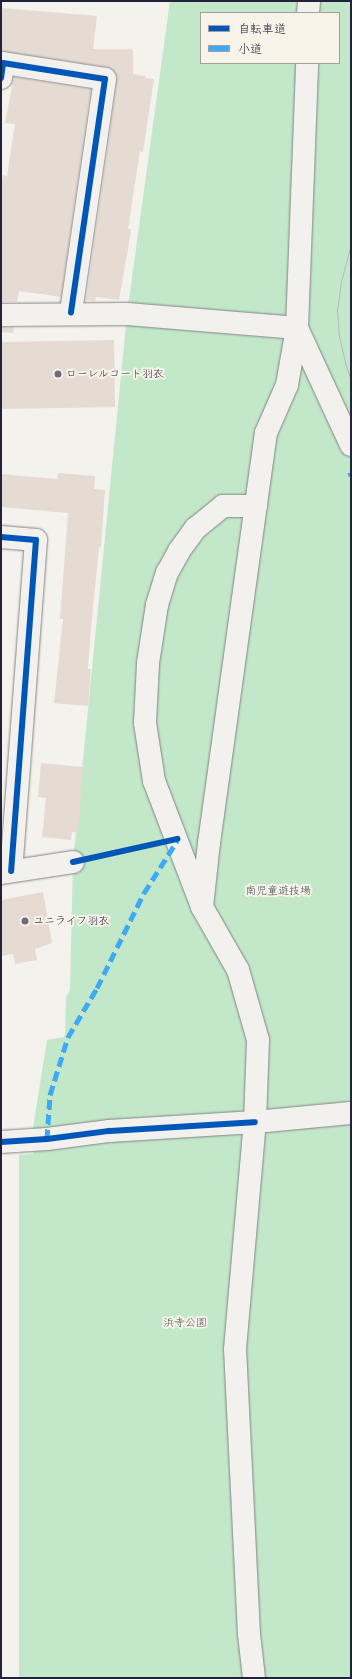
<!DOCTYPE html>
<meta charset="utf-8">
<style>
body{margin:0}
#map{position:relative;width:352px;height:1679px;overflow:hidden;background:#f4f2ec;font-family:"Architects Daughter","Klee One",sans-serif}
div>[style]{position:absolute}
.green>*{inset:0;background:#c2e8c9}
.building>*{inset:0;background:#e5dbd3;transform-origin:0 0}
.path>*{height:2.5px;margin-top:-1.25px;transform-origin:0;background:repeating-linear-gradient(90deg,#b8b6b6 0 3px,transparent 0 6px)}
.roads{filter:drop-shadow(0 0 1px #858486) drop-shadow(0 0 1px #858486)}
.minor>*{height:22px;margin:-11px;padding:0 11px;transform-origin:11px;border-radius:11px;background:#f2f1ed}
.tram>*{height:1px;margin:-0.5px;padding:0 0.5px;transform-origin:0.5px;border-radius:0.5px;background:#b8b6b6}
.quiet>*{height:5px;margin-top:-2.5px;transform-origin:0;background:repeating-linear-gradient(90deg,#3fa9f5 0 10px,transparent 0 15px)}
.cycleway>*{height:6px;margin:-3px;padding:0 3px;transform-origin:3px;border-radius:3px;background:#0057b8}
.dots>*{width:11px;height:11px;translate:-50% -50%;box-sizing:border-box;border:2px solid #f7f3e8;border-radius:50%}
span{translate:-50% -50%;white-space:nowrap;text-align:center;line-height:1.15;-webkit-text-stroke:4px #f7f3e8;paint-order:stroke}
.poi-label{font-size:11px;color:#22223b}
.left{translate:0 -50%;text-align:left}
.park-label{font-size:11px;color:#405158}
.frame{position:absolute;inset:0;border:2px solid #22223b;pointer-events:none}
.legend{position:absolute;left:200px;top:12px;width:140px;height:52px;box-sizing:border-box;background:#f7f3e8;border:1px solid #a29fa3;margin:0;padding:5px 7px;list-style:none;font-size:12px;color:#22223b}
.legend li{display:flex;align-items:center;gap:8px;height:20px}
.legend b{width:20px;border:1px solid #a29fa3}
</style>
<div id="map">
<div class="green">
<div style="clip-path:polygon(evenodd,170px 1px,351px 1px,351px 1678px,19px 1678px,19px 1155px,33px 1154px,32px 1134px,47px 1040px,64px 1037px,65px 1033px,66px 997px,70px 990px,73px 862px,127px 314px,170px 1px,201px 13px,339px 13px,339px 63px,201px 63px,201px 13px)"></div>
</div>
<div class="building">
<div style="clip-path:polygon(1px 8px,97px 16px,93px 49px,133px 49px,133px 74px,145px 76px,145px 78px,154px 79px,143px 152px,140px 151px,128px 229px,131px 229px,128px 249px,119px 300px,96px 297px,95px 301px,86px 300px,117px 81px,116px 74px,112px 69px,107px 67px,1px 51px)"></div>
<div style="clip-path:polygon(14px 77px,91px 89px,61px 297px,19px 291px,17px 302px,1px 302px,1px 185px,3px 175px,7px 176px,15px 124px,5px 123px)"></div>
<div style="clip-path:polygon(1px 327px,14px 327px,13px 333px,1px 332px)"></div>
<div style="left:114px;top:340px;width:67px;height:113px;rotate:89deg"></div>
<div style="clip-path:polygon(58px 473px,95px 476px,94px 489px,105px 490px,101px 547px,99px 547px,91px 629px,88px 669px,91px 669px,88px 706px,54px 703px,63px 619px,60px 619px,68px 513px,1px 507px,1px 474px,57px 479px)"></div>
<div style="clip-path:polygon(41px 763px,83px 767px,78px 833px,72px 832px,71px 840px,42px 837px,46px 798px,38px 797px)"></div>
<div style="clip-path:polygon(43px 892px,52px 943px,35px 949px,37px 960px,15px 964px,13px 954px,1px 956px,1px 900px)"></div>
</div>
<div class="path">
<div style="left:95px;top:857px;width:59px;rotate:-11.7deg"></div>
</div>
<div class="roads">
<div class="minor">
<div style="left:308px;top:13px;width:12px;rotate:-85deg"></div>
<div style="left:1px;top:78px;width:15px;rotate:-82deg"></div>
<div style="left:3px;top:63px;width:103px;rotate:8.9deg"></div>
<div style="left:105px;top:79px;width:236px;rotate:98.3deg"></div>
<div style="left:1px;top:315px;width:126px;rotate:-0.5deg"></div>
<div style="left:127px;top:314px;width:171px;rotate:4.7deg"></div>
<div style="left:297px;top:328px;width:129px;rotate:65.2deg"></div>
<div style="left:1px;top:537px;width:35px;rotate:5deg"></div>
<div style="left:36px;top:540px;width:332px;rotate:94.3deg"></div>
<div style="left:1px;top:873px;width:73px;rotate:-8.7deg"></div>
<div style="left:201px;top:904px;width:132px;rotate:-110.9deg"></div>
<div style="left:154px;top:781px;width:59px;rotate:-98.8deg"></div>
<div style="left:145px;top:723px;width:60px;rotate:-87.1deg"></div>
<div style="left:148px;top:663px;width:59px;rotate:-81.2deg"></div>
<div style="left:157px;top:605px;width:34px;rotate:-73deg"></div>
<div style="left:167px;top:573px;width:25px;rotate:-61deg"></div>
<div style="left:179px;top:551px;width:29px;rotate:-54deg"></div>
<div style="left:196px;top:528px;width:35px;rotate:-39deg"></div>
<div style="left:223px;top:506px;width:33px"></div>
<div style="left:1px;top:1142px;width:46px;rotate:-3.7deg"></div>
<div style="left:47px;top:1139px;width:63px;rotate:-7.4deg"></div>
<div style="left:109px;top:1131px;width:146px;rotate:-3.5deg"></div>
<div style="left:255px;top:1122px;width:96px;rotate:-5.4deg"></div>
<div style="left:254px;top:1678px;width:44px;rotate:-96.5deg"></div>
<div style="left:249px;top:1634px;width:285px;rotate:-92.8deg"></div>
<div style="left:235px;top:1349px;width:228px;rotate:-85deg"></div>
<div style="left:255px;top:1122px;width:82px;rotate:-87.9deg"></div>
<div style="left:258px;top:1040px;width:73px;rotate:-105.9deg"></div>
<div style="left:238px;top:970px;width:73px;rotate:-119.7deg"></div>
<div style="left:202px;top:907px;width:64px;rotate:-83.8deg"></div>
<div style="left:209px;top:843px;width:414px;rotate:-82.1deg"></div>
<div style="left:266px;top:433px;width:52px;rotate:-66.4deg"></div>
<div style="left:287px;top:385px;width:58px;rotate:-80deg"></div>
<div style="left:297px;top:328px;width:265px;rotate:-87.8deg"></div>
</div>
</div>
<div class="tram">
<div style="left:351px;top:244px;width:39px;rotate:105deg"></div>
<div style="left:341px;top:282px;width:27px;rotate:98deg"></div>
<div style="left:337px;top:309px;width:27px;rotate:86deg"></div>
<div style="left:339px;top:336px;width:28px;rotate:77deg"></div>
<div style="left:345px;top:363px;width:18px;rotate:71deg"></div>
</div>
<div class="quiet">
<div style="left:350px;top:472px;width:4px;rotate:76deg"></div>
<div style="left:47px;top:1139px;width:44px;rotate:-86.1deg"></div>
<div style="left:50px;top:1095px;width:61px;rotate:-72.8deg"></div>
<div style="left:68px;top:1037px;width:57px;rotate:-59.4deg"></div>
<div style="left:97px;top:988px;width:106px;rotate:-63.7deg"></div>
<div style="left:144px;top:893px;width:62px;rotate:-57.6deg"></div>
</div>
<div class="cycleway">
<div style="left:1px;top:78px;width:15px;rotate:-82deg"></div>
<div style="left:3px;top:63px;width:103px;rotate:8.9deg"></div>
<div style="left:105px;top:79px;width:236px;rotate:98.3deg"></div>
<div style="left:1px;top:537px;width:35px;rotate:5deg"></div>
<div style="left:36px;top:540px;width:332px;rotate:94.3deg"></div>
<div style="left:73px;top:862px;width:107px;rotate:-12.5deg"></div>
<div style="left:1px;top:1142px;width:46px;rotate:-3.7deg"></div>
<div style="left:47px;top:1139px;width:63px;rotate:-7.4deg"></div>
<div style="left:109px;top:1131px;width:146px;rotate:-3.5deg"></div>
</div>
<div class="dots">
<div style="left:58px;top:374px;background:#6c6b79"></div>
<div style="left:25px;top:921px;background:#6c6b79"></div>
</div>
<div class="poi-label">
<span class="left" style="left:66px;top:374px">ローレルコート羽衣</span>
<span class="left" style="left:33px;top:921px">ユニライフ羽衣</span>
</div>
<div class="park-label">
<span style="left:278px;top:891px">南児童遊技場</span>
<span style="left:185px;top:1323px">浜寺公園</span>
</div>
<div class="frame"></div>
<ul class="legend">
<li><b style="height:5px;background:#0057b8"></b>自転車道</li>
<li><b style="height:5px;background:#3fa9f5"></b>小道</li>
</ul>
</div>
